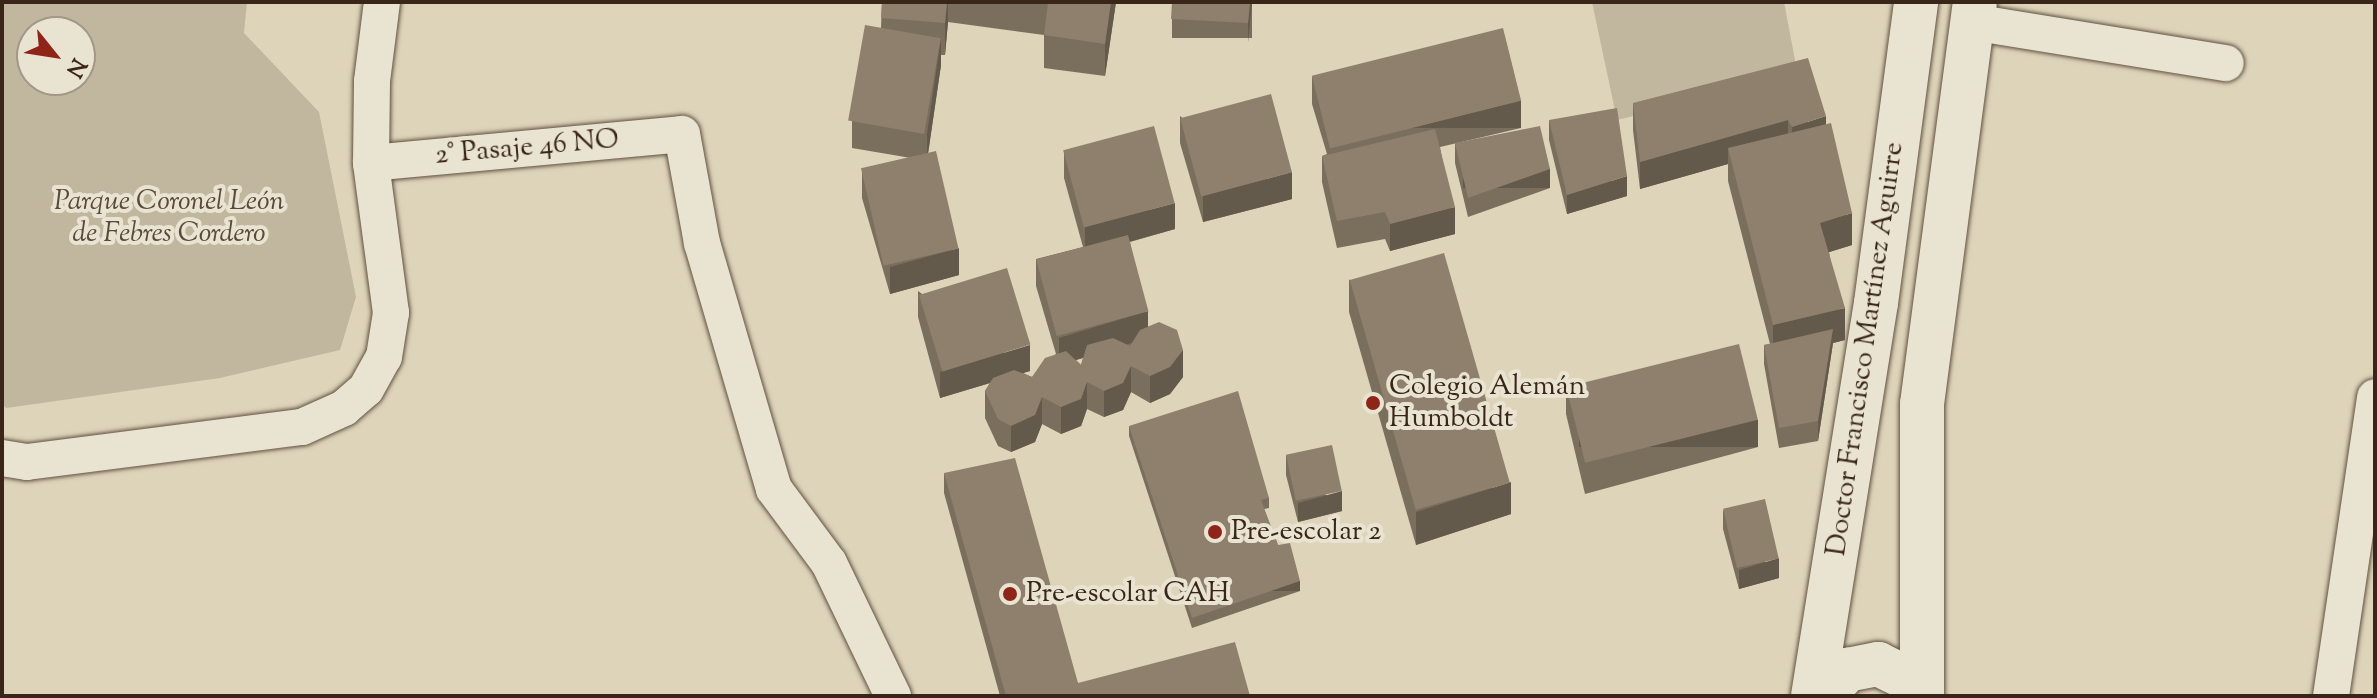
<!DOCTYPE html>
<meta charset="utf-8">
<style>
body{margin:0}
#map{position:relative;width:2377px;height:698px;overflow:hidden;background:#ddd4ba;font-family:"Sorts Mill Goudy",serif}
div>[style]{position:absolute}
.green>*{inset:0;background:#c1b69e}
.roads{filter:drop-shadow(0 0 2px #625240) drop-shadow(0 0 2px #625240)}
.street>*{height:36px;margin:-18px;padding:0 18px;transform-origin:18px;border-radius:18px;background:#e9e3d2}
.secondary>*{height:44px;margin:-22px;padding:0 22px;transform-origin:22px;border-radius:22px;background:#e9e3d2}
.wall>*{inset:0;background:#7a6e5d;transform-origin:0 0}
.shaded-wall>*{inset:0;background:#635a4c;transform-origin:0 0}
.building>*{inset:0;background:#8e806c;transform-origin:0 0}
.dots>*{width:22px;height:22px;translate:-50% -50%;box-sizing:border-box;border:4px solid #e9e3d2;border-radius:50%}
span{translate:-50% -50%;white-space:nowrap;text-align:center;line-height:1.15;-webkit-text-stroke:8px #e9e3d2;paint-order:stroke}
.street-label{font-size:28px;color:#392618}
.park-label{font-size:28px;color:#5b4a3a;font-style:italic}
.poi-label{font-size:28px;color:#392618}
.left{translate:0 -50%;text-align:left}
.frame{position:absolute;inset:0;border:4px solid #392618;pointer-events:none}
.north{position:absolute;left:16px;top:16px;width:80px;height:80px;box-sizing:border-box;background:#e9e3d2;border:2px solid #a39788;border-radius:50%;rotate:120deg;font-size:22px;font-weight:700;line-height:32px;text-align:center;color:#392618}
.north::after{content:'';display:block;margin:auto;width:28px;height:36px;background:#8f2418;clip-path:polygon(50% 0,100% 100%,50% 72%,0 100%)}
</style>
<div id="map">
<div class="green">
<div style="clip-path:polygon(evenodd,2px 2px,247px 2px,244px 33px,319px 112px,356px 297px,340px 350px,220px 378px,6px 408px,2px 404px,2px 2px,32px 32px,80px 32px,80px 80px,32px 80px,32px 32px)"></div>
<div style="clip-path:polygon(1592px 2px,1784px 2px,1798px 76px,1617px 120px)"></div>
</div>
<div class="roads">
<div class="street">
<div style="left:1972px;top:22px;width:257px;rotate:9.2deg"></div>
<div style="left:371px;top:163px;width:312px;rotate:-5.3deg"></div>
<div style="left:682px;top:134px;width:111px;rotate:79.6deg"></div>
<div style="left:702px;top:243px;width:256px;rotate:73.7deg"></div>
<div style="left:774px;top:489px;width:92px;rotate:53.4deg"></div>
<div style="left:829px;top:563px;width:148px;rotate:64.3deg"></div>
<div style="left:2px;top:458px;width:25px;rotate:9deg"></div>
<div style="left:27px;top:462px;width:277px;rotate:-7.3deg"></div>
<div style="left:302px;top:427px;width:46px;rotate:-24.3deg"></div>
<div style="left:344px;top:408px;width:29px;rotate:-41deg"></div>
<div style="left:366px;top:389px;width:37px;rotate:-61deg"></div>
<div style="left:384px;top:357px;width:45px;rotate:-81deg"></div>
<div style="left:391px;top:313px;width:151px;rotate:-97.6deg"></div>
<div style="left:371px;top:163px;width:82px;rotate:-89.3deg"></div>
<div style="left:372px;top:81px;width:80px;rotate:-82.8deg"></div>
<div style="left:2331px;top:696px;width:302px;rotate:-81.6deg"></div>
</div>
<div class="secondary">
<div style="left:1813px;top:696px;width:398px;rotate:-80.9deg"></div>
<div style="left:1876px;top:303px;width:304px;rotate:-82.4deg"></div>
<div style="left:1824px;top:696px;width:35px;rotate:-49deg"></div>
<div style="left:1847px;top:670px;width:32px;rotate:-11deg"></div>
<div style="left:1878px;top:664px;width:32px;rotate:26deg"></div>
<div style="left:1907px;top:678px;width:21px;rotate:61deg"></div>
<div style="left:1922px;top:696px;width:292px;rotate:-90deg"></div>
<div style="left:1922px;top:404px;width:405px;rotate:-82.5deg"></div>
</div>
</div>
<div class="wall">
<div style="clip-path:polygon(882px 2px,1116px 2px,1105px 76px,1044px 68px,1044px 35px,948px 22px,945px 55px,941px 55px,941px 65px,928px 153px,959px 275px,890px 294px,862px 198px,862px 171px,911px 158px,852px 148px,852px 121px,881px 28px)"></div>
<div style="left:1172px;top:2px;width:80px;height:36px"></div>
<div style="clip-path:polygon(1312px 77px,1521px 128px,1440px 147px,1455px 234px,1390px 251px,1385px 239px,1337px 248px,1322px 182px,1322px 156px,1327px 154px,1312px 104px)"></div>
<div style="clip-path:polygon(1633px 103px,1826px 124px,1852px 245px,1829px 252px,1845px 340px,1833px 343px,1818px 441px,1779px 448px,1764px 364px,1764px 345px,1770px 344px,1728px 181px,1728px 164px,1640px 189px,1633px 130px)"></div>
<div style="clip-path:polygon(1180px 116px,1292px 199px,1203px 222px,1180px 143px)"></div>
<div style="clip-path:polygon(1549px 120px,1627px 196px,1567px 214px,1549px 140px)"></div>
<div style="clip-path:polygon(1455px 143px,1550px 188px,1468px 217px,1455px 163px)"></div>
<div style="clip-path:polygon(evenodd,1064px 152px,1175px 229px,1130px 242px,1148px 326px,1183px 377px,1170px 394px,1150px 403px,1131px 392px,1123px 410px,1104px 417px,1087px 409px,1081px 426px,1061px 434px,1042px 424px,1035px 442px,1011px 452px,998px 446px,985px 418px,985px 391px,990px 383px,940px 398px,918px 317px,918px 291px,1030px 371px,1023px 373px,1032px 377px,1056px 354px,1036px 286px,1036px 259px,1083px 247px,1064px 178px,1064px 152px,1083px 358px,1081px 365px,1076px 360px,1080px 359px,1083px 358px)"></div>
<div style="clip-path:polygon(1349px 279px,1511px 514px,1416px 545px,1349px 312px)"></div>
<div style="clip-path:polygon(1566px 387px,1758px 447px,1585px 494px,1566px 414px)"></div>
<div style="clip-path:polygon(1129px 426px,1269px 498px,1269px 508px,1264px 509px,1278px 545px,1300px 591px,1192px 628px,1129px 436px)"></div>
<div style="clip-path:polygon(1286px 455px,1342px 511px,1298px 522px,1286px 475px)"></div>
<div style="clip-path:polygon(944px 473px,1078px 683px,1250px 696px,1000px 696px,944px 493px)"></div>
<div style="clip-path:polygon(1723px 510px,1779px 578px,1739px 589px,1723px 529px)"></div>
</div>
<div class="shaded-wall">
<div style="clip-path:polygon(947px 2px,948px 2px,948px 22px,945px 55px,945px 23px)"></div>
<div style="clip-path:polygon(1111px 2px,1116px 2px,1105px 76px,1105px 44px)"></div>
<div style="clip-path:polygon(1250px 2px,1252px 2px,1248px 42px,1248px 23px)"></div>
<div style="clip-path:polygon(941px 38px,941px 65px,927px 161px,927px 134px)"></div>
<div style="left:1521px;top:101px;width:27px;height:194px;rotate:90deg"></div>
<div style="clip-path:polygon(1826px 116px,1826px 143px,1792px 154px,1792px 127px)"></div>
<div style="clip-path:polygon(1788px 120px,1788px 147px,1728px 148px,1728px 164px,1640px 189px,1640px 162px)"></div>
<div style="left:1550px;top:169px;width:19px;height:87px;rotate:90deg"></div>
<div style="clip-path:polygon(1292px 172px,1292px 199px,1203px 222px,1203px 196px)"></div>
<div style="clip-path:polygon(1627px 176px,1627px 196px,1567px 214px,1567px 195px)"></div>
<div style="clip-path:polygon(1175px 203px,1175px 229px,1085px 254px,1085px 227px)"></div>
<div style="clip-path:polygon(1455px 207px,1455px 234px,1390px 251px,1390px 224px)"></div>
<div style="clip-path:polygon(1852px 213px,1852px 245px,1820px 255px,1820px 223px)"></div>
<div style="clip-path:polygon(959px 248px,959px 275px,890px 294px,890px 267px)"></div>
<div style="clip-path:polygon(1845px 308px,1845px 340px,1833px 343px,1818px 441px,1818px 421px,1773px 358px,1773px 325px)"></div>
<div style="clip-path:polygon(1148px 311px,1148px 338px,1059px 365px,1059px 338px)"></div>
<div style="clip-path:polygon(1030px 345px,1030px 371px,940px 398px,940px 372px)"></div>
<div style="clip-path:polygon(1183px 350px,1183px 377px,1170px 394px,1150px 403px,1150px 376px)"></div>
<div style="clip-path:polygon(1131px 366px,1131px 392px,1123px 410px,1104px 417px,1104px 391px)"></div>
<div style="clip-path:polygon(1087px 382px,1087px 409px,1081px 426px,1061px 434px,1061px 407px)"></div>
<div style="clip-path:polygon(1042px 397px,1042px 424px,1035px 442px,1011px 452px,1011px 426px)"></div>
<div style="left:1758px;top:420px;width:27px;height:179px;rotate:90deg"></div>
<div style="clip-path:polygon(1511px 482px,1511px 514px,1416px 545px,1416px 512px)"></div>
<div style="clip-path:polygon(1342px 491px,1342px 511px,1298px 522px,1298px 503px)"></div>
<div style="clip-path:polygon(1779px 558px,1779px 578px,1739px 589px,1739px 570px)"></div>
<div style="left:1300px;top:581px;width:10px;height:114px;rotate:90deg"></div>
</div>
<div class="building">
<div style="clip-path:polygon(882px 2px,947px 2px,945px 23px,881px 18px)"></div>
<div style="clip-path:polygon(1039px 2px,1111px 2px,1105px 44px,1044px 35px,1048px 3px)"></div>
<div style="clip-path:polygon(1172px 2px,1250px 2px,1248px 23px,1171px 19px)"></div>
<div style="left:865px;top:25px;width:77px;height:97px;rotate:10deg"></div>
<div style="left:1503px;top:28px;width:75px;height:197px;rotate:76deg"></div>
<div style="clip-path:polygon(1808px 58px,1826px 116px,1792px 127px,1788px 120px,1640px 162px,1633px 103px)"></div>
<div style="left:1271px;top:94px;width:81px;height:94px;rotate:75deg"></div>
<div style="clip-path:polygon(1617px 108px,1627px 176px,1567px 195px,1549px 120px)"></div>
<div style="clip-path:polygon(1831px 123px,1852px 213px,1820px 223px,1845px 308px,1773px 325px,1728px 148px)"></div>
<div style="left:1154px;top:126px;width:80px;height:94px;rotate:75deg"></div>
<div style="clip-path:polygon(1540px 126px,1550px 169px,1468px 198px,1455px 143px)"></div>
<div style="clip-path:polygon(1435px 129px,1455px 207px,1390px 224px,1385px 212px,1337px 221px,1322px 156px)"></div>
<div style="left:936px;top:151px;width:100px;height:77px;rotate:77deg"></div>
<div style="left:1128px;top:235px;width:79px;height:95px;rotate:75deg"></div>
<div style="left:1444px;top:253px;width:239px;height:98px;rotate:74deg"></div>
<div style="left:1007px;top:268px;width:80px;height:92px;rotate:73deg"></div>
<div style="clip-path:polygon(1159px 322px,1177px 330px,1183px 350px,1170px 367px,1150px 376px,1131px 366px,1123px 383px,1104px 391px,1087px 382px,1081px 399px,1061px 407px,1042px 397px,1035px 415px,1011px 426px,998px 419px,985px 391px,993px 378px,1014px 370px,1032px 377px,1045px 358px,1066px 351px,1081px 365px,1087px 345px,1113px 338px,1130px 346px,1140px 330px)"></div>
<div style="clip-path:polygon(1833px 329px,1818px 421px,1779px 428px,1764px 345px)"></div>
<div style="left:1739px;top:344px;width:78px;height:178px;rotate:76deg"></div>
<div style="clip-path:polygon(1238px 391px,1269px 498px,1261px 500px,1278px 545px,1290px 543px,1300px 581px,1192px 618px,1129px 426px)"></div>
<div style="left:1332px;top:445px;width:47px;height:47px;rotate:78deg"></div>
<div style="clip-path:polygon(1015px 458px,1078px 683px,1235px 642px,1250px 696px,1006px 696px,944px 473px)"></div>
<div style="left:1765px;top:499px;width:61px;height:43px;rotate:77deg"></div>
</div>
<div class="dots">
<div style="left:1373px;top:403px;background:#8f2418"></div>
<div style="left:1215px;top:532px;background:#8f2418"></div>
<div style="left:1010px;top:594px;background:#8f2418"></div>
</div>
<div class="street-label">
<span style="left:527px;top:148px;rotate:-5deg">2° Pasaje 46 NO</span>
<span style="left:1866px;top:349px;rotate:-82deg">Doctor Francisco Martínez Aguirre</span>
</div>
<div class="park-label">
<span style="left:169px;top:218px">Parque Coronel León<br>de Febres Cordero</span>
</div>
<div class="poi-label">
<span class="left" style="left:1389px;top:403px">Colegio Alemán<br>Humboldt</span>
<span class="left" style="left:1231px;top:532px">Pre-escolar 2</span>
<span class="left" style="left:1026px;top:594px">Pre-escolar CAH</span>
</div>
<div class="frame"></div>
<div class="north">N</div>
</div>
